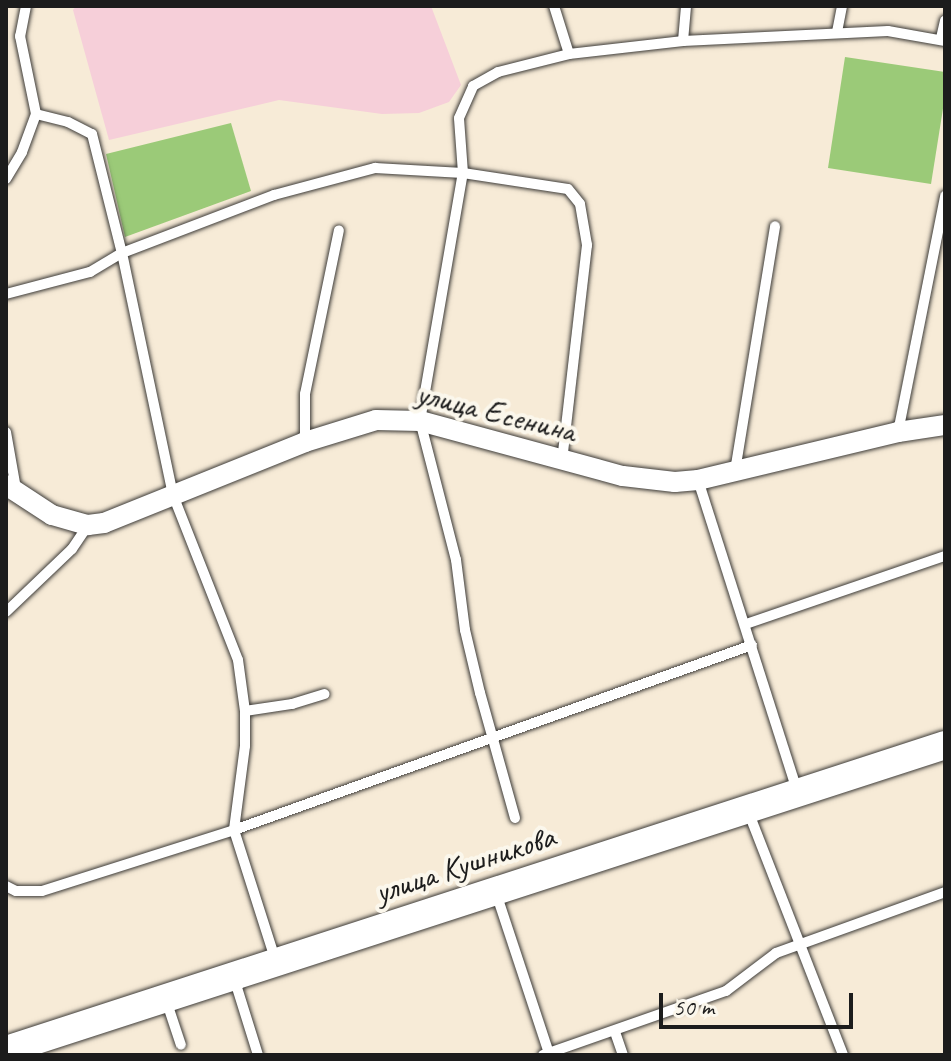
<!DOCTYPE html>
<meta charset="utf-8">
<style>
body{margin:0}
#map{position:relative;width:951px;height:1061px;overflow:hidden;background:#f7ebd7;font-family:Caveat,sans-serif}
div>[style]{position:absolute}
.built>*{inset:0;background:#f6cfd9}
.green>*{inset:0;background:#9bca78}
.roads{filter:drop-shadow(0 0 2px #3d3b38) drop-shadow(0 0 2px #3d3b38)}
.lane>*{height:10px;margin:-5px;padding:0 5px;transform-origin:5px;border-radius:5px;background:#fff}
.street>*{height:20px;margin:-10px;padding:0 10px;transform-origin:10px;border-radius:10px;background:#fff}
.secondary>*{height:28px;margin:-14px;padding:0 14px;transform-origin:14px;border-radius:14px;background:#fff}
span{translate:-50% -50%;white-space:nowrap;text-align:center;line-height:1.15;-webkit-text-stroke:8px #fbf7ec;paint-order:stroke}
.street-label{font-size:32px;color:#1c1c1c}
.frame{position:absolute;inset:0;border:8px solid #1c1c1c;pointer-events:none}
.scale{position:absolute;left:659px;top:993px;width:194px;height:36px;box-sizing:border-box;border:4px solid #1c1c1c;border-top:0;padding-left:10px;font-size:24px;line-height:28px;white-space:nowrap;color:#1c1c1c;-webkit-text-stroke:6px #fbf7ec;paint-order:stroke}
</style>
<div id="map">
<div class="built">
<div style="clip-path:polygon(76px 6px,431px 6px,461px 85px,449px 102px,419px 113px,382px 114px,279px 100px,109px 140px,73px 10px)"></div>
</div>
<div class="green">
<div style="clip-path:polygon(845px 57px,945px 72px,945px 96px,931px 184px,828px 168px)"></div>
<div style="clip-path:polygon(231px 123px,251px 191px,125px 237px,106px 154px)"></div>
</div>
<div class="roads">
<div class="lane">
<div style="left:26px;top:6px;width:31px;rotate:101deg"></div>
<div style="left:20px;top:36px;width:80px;rotate:78.4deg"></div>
<div style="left:36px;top:114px;width:33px;rotate:14deg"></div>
<div style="left:68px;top:122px;width:27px;rotate:27deg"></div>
<div style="left:92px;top:134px;width:123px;rotate:75.9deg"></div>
<div style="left:122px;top:253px;width:163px;rotate:-20.9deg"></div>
<div style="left:274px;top:195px;width:105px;rotate:-15deg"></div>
<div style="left:375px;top:168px;width:88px;rotate:3.3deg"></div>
<div style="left:463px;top:173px;width:106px;rotate:8.7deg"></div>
<div style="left:568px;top:189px;width:19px;rotate:51deg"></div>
<div style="left:580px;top:204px;width:42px;rotate:80.3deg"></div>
<div style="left:587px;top:245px;width:216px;rotate:96.6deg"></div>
<div style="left:554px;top:6px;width:50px;rotate:72.6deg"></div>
<div style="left:837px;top:32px;width:26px;rotate:-79deg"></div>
<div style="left:941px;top:38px;width:18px;rotate:-77deg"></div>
<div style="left:683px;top:41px;width:35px;rotate:-85deg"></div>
<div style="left:6px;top:179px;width:31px;rotate:-59deg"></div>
<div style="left:22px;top:152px;width:40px;rotate:-69.8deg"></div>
<div style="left:6px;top:294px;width:87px;rotate:-14.7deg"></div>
<div style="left:90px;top:272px;width:37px;rotate:-31deg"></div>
<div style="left:122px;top:253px;width:247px;rotate:78.1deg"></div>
<div style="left:173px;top:495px;width:177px;rotate:68.5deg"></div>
<div style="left:238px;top:660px;width:51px;rotate:82.2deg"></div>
<div style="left:245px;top:711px;width:35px;rotate:90deg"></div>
<div style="left:245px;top:746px;width:85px;rotate:97.5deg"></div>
<div style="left:234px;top:830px;width:139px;rotate:72.3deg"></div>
<div style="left:6px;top:432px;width:58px;rotate:80deg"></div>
<div style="left:898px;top:432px;width:241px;rotate:-78.7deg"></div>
<div style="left:305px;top:442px;width:48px;rotate:-90deg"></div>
<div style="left:305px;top:394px;width:167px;rotate:-78.3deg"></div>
<div style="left:735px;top:471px;width:248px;rotate:-80.7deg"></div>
<div style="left:698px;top:480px;width:325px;rotate:72.3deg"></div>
<div style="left:6px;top:612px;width:91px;rotate:-43.7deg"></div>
<div style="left:72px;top:549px;width:29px;rotate:-56deg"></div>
<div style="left:746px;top:624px;width:210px;rotate:-18.9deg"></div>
<div style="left:245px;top:711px;width:48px;rotate:-8.5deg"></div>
<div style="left:292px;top:704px;width:34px;rotate:-17deg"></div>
<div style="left:748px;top:811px;width:262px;rotate:68.7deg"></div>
<div style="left:515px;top:818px;width:130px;rotate:-105.6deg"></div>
<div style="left:480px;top:693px;width:65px;rotate:-103.4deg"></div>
<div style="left:465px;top:630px;width:71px;rotate:-97.3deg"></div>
<div style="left:456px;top:560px;width:144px;rotate:-104.5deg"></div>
<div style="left:420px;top:421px;width:252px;rotate:-80.2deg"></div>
<div style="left:463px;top:173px;width:55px;rotate:-94.2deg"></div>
<div style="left:459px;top:118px;width:35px;rotate:-66deg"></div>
<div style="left:473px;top:86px;width:29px;rotate:-29deg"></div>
<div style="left:498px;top:72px;width:73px;rotate:-14.2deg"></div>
<div style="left:569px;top:54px;width:115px;rotate:-6.5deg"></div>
<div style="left:683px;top:41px;width:205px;rotate:-2.8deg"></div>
<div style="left:888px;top:31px;width:58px;rotate:10deg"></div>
<div style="left:6px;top:886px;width:11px;rotate:27deg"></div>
<div style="left:16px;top:891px;width:26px"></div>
<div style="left:42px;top:891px;width:201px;rotate:-17.6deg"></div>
<div style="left:234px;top:830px;width:550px;rotate:-19.65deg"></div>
<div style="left:496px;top:893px;width:169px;rotate:71.7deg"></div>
<div style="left:234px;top:978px;width:81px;rotate:72.7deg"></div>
<div style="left:166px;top:1000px;width:47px;rotate:71.6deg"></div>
<div style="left:615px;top:1032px;width:24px;rotate:71deg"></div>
<div style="left:543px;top:1055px;width:194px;rotate:-19.3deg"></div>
<div style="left:726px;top:991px;width:63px;rotate:-37.2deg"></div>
<div style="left:776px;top:953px;width:180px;rotate:-19.8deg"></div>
</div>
<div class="street">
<div style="left:6px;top:485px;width:55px;rotate:33.1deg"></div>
<div style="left:52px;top:515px;width:37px;rotate:16deg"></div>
<div style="left:88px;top:525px;width:16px;rotate:-7deg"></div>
<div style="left:104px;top:523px;width:217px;rotate:-21.9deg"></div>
<div style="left:305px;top:442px;width:74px;rotate:-17.2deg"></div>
<div style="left:376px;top:420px;width:44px;rotate:1.3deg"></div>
<div style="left:420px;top:421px;width:210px;rotate:15.2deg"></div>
<div style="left:623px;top:476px;width:52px;rotate:6.6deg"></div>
<div style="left:675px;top:482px;width:23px;rotate:-5deg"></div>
<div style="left:698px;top:480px;width:206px;rotate:-13.5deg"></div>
<div style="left:898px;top:432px;width:48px;rotate:-8.5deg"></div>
</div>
<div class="secondary">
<div style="left:6px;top:1050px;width:987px;rotate:-17.99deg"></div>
</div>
</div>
<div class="street-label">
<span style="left:496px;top:413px;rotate:14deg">улица Есенина</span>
<span style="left:465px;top:865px;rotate:-18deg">улица Кушникова</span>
</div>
<div class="frame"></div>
<div class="scale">50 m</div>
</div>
